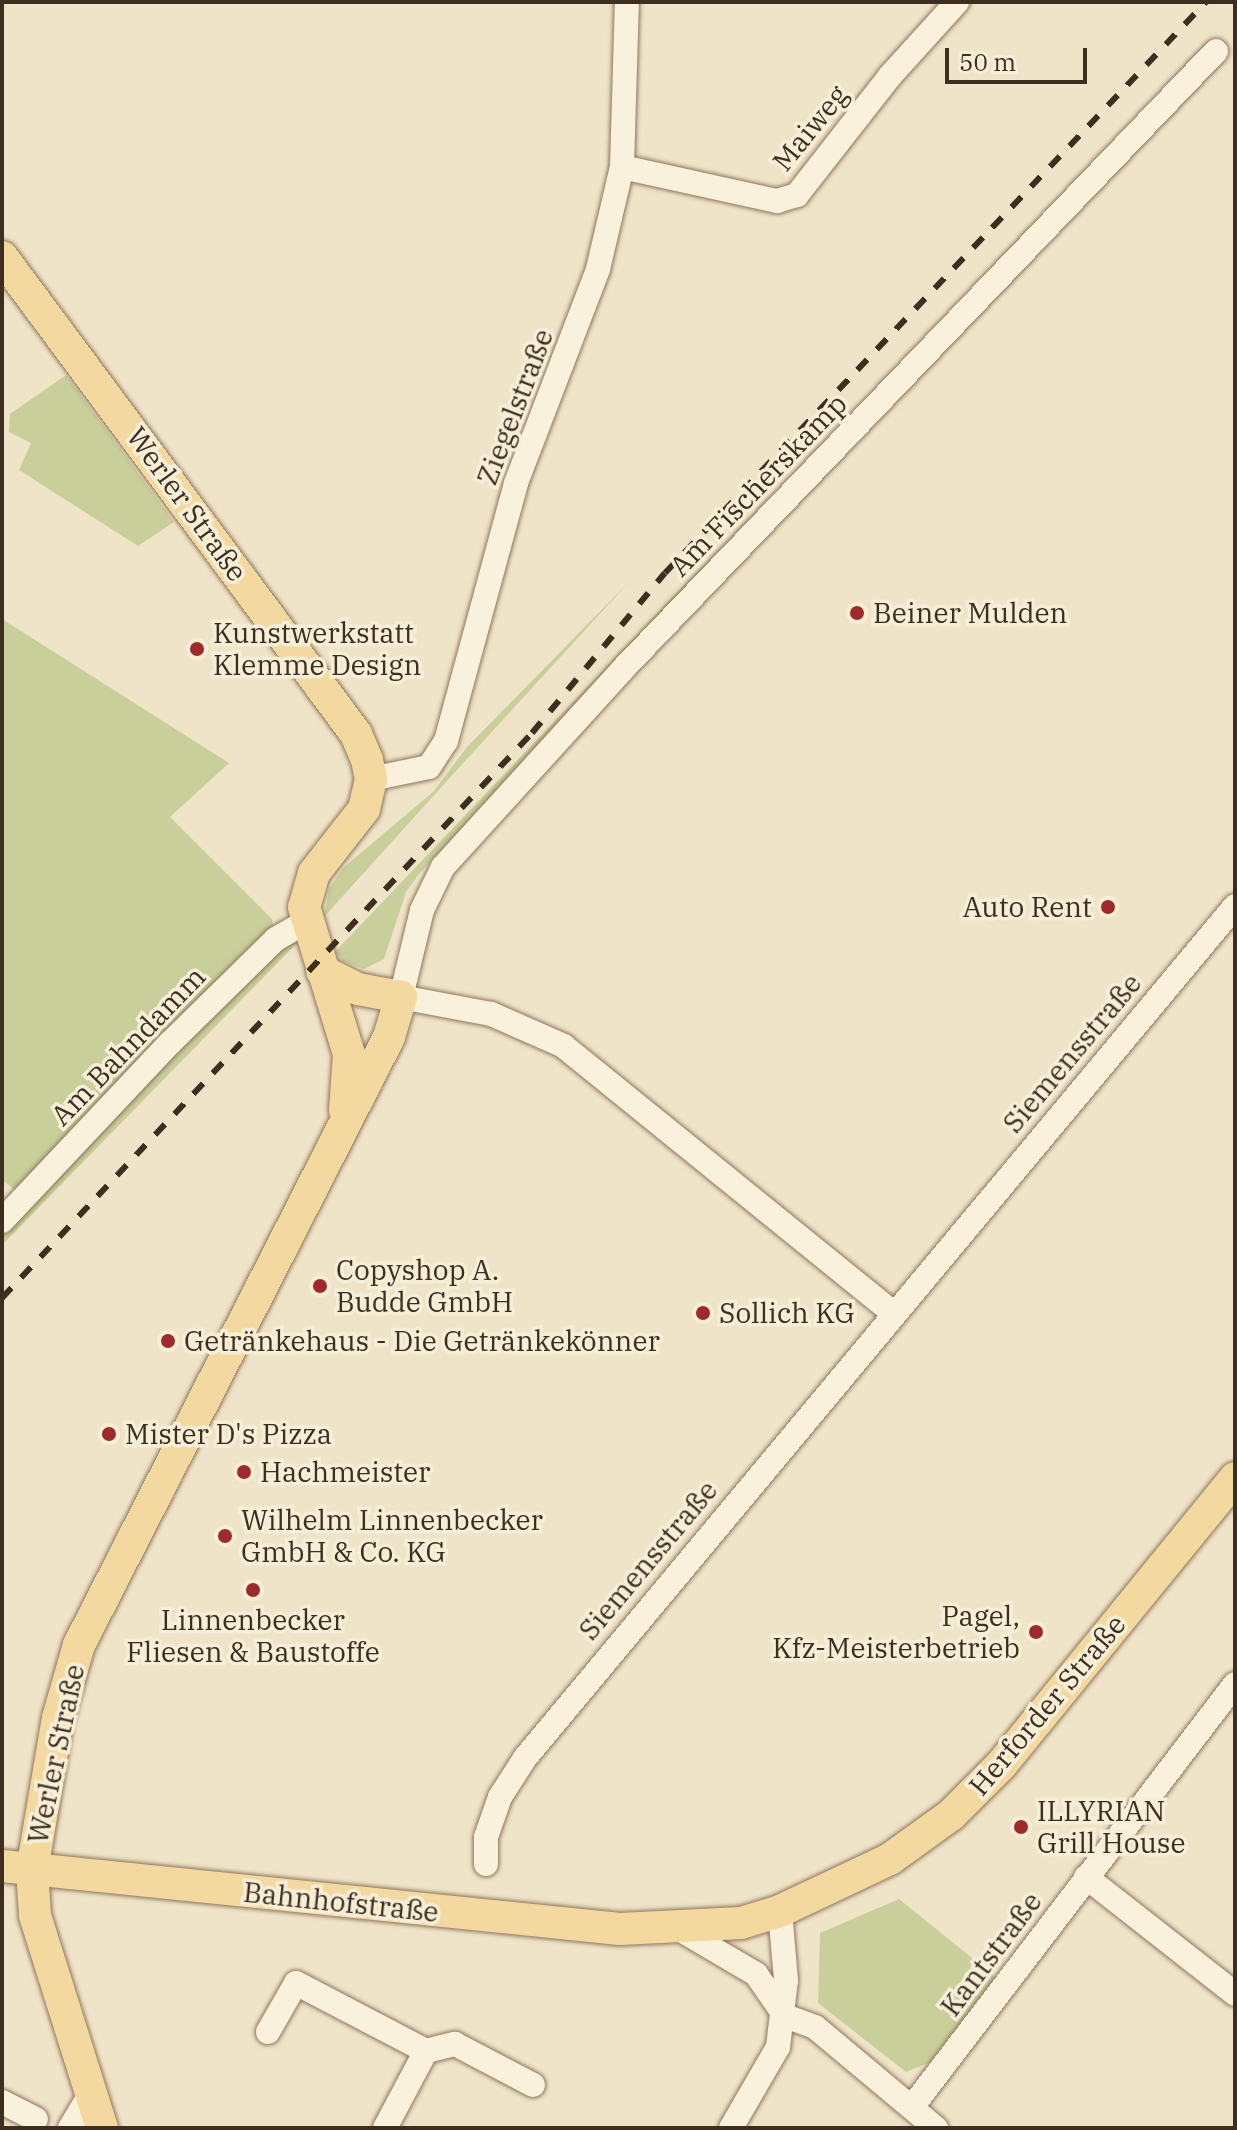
<!DOCTYPE html>
<meta charset="utf-8">
<style>
body{margin:0}
#map{position:relative;width:1237px;height:2130px;overflow:hidden;background:#f0e4c8;font-family:"IBM Plex Serif",serif}
div>[style]{position:absolute}
.green>*{inset:0;background:#c9cf9b}
.roads{filter:drop-shadow(0 0 2px #8d765c) drop-shadow(0 0 2px #8d765c)}
.minor>*{height:24px;margin:-12px;padding:0 12px;transform-origin:12px;border-radius:12px;background:#faf1dc}
.major>*{height:32px;margin:-16px;padding:0 16px;transform-origin:16px;border-radius:16px;background:#f3d9a0}
.rail>*{height:6px;margin-top:-3px;transform-origin:0;background:repeating-linear-gradient(90deg,#3d2e20 0 14px,transparent 0 28px)}
.dots>*{width:22px;height:22px;translate:-50% -50%;box-sizing:border-box;border:4px solid #f7eed8;border-radius:50%}
span{translate:-50% -50%;white-space:nowrap;text-align:center;line-height:1.15;-webkit-text-stroke:7px #f7eed8;paint-order:stroke}
.street-label{font-size:28px;color:#3d2e20}
.poi-label{font-size:28px;color:#3d2e20}
.left{translate:0 -50%;text-align:left}
.right{translate:-100% -50%;text-align:right}
.frame{position:absolute;inset:0;border:4px solid #3d2e20;pointer-events:none}
.scale{position:absolute;left:945px;top:48px;width:142px;height:36px;box-sizing:border-box;border:4px solid #3d2e20;border-top:0;padding-left:10px;font-size:24px;line-height:28px;white-space:nowrap;color:#3d2e20;-webkit-text-stroke:6px #f7eed8;paint-order:stroke}
</style>
<div id="map">
<div class="green">
<div style="clip-path:polygon(66px 375px,174px 522px,138px 546px,19px 470px,31px 443px,9px 432px,10px 414px)"></div>
<div style="clip-path:polygon(788px 476px,419px 874px,406px 892px,384px 959px,364px 969px,343px 961px,335px 952px)"></div>
<div style="clip-path:polygon(630px 581px,446px 782px,324px 917px,329px 889px,343px 868px,433px 792px,467px 747px)"></div>
<div style="clip-path:polygon(2px 619px,229px 763px,170px 817px,272px 919px,273px 928px,18px 1192px,2px 1180px)"></div>
<div style="clip-path:polygon(293px 936px,296px 944px,2px 1245px,2px 1228px)"></div>
<div style="clip-path:polygon(899px 1899px,997px 1978px,931px 2062px,906px 2072px,818px 2003px,820px 1933px)"></div>
</div>
<div class="roads">
<div class="minor">
<div style="left:622px;top:167px;width:159px;rotate:12.4deg"></div>
<div style="left:777px;top:201px;width:21px;rotate:-17deg"></div>
<div style="left:797px;top:195px;width:151px;rotate:-52deg"></div>
<div style="left:890px;top:76px;width:100px;rotate:-47.8deg"></div>
<div style="left:371px;top:779px;width:59px;rotate:-11.7deg"></div>
<div style="left:429px;top:767px;width:31px;rotate:-57deg"></div>
<div style="left:446px;top:741px;width:267px;rotate:-74.8deg"></div>
<div style="left:516px;top:483px;width:229px;rotate:-69deg"></div>
<div style="left:598px;top:269px;width:105px;rotate:-76.8deg"></div>
<div style="left:622px;top:167px;width:165px;rotate:-88.3deg"></div>
<div style="left:2px;top:1221px;width:245px;rotate:-46.7deg"></div>
<div style="left:170px;top:1043px;width:148px;rotate:-44.5deg"></div>
<div style="left:276px;top:939px;width:34px;rotate:-30deg"></div>
<div style="left:892px;top:1312px;width:422px;rotate:-141deg"></div>
<div style="left:564px;top:1046px;width:80px;rotate:-156.3deg"></div>
<div style="left:491px;top:1014px;width:92px;rotate:-169.3deg"></div>
<div style="left:401px;top:997px;width:89px;rotate:-76.4deg"></div>
<div style="left:422px;top:910px;width:48px;rotate:-64deg"></div>
<div style="left:443px;top:867px;width:269px;rotate:-47.7deg"></div>
<div style="left:624px;top:668px;width:855px;rotate:-46.18deg"></div>
<div style="left:486px;top:1864px;width:27px;rotate:-90deg"></div>
<div style="left:486px;top:1837px;width:42px;rotate:-70.7deg"></div>
<div style="left:500px;top:1797px;width:46px;rotate:-57.3deg"></div>
<div style="left:525px;top:1758px;width:1109px;rotate:-50.19deg"></div>
<div style="left:1086px;top:1877px;width:189px;rotate:38.1deg"></div>
<div style="left:681px;top:1930px;width:87px;rotate:30.4deg"></div>
<div style="left:756px;top:1974px;width:51px;rotate:55.4deg"></div>
<div style="left:785px;top:2016px;width:32px;rotate:20deg"></div>
<div style="left:815px;top:2027px;width:158px;rotate:39.9deg"></div>
<div style="left:268px;top:2032px;width:56px;rotate:-60.3deg"></div>
<div style="left:296px;top:1983px;width:147px;rotate:27.6deg"></div>
<div style="left:426px;top:2051px;width:30px;rotate:-14deg"></div>
<div style="left:455px;top:2044px;width:88px;rotate:27.7deg"></div>
<div style="left:2px;top:2102px;width:38px;rotate:27deg"></div>
<div style="left:912px;top:2107px;width:532px;rotate:-52.63deg"></div>
<div style="left:70px;top:2128px;width:37px;rotate:-59deg"></div>
<div style="left:385px;top:2128px;width:87px;rotate:-62deg"></div>
<div style="left:731px;top:2128px;width:94px;rotate:-59.9deg"></div>
<div style="left:778px;top:2047px;width:67px;rotate:-83.2deg"></div>
<div style="left:786px;top:1980px;width:69px;rotate:-95deg"></div>
</div>
<div class="major">
<div style="left:2px;top:257px;width:594px;rotate:53.42deg"></div>
<div style="left:356px;top:734px;width:28px;rotate:67deg"></div>
<div style="left:367px;top:760px;width:19px;rotate:78deg"></div>
<div style="left:371px;top:779px;width:31px;rotate:103deg"></div>
<div style="left:364px;top:809px;width:81px;rotate:128deg"></div>
<div style="left:314px;top:873px;width:35px;rotate:106deg"></div>
<div style="left:304px;top:907px;width:154px;rotate:73deg"></div>
<div style="left:349px;top:1054px;width:56px;rotate:94.1deg"></div>
<div style="left:2px;top:1866px;width:621px;rotate:5.82deg"></div>
<div style="left:620px;top:1929px;width:121px;rotate:-2.8deg"></div>
<div style="left:741px;top:1923px;width:41px;rotate:-17.1deg"></div>
<div style="left:780px;top:1911px;width:122px;rotate:-25.3deg"></div>
<div style="left:890px;top:1859px;width:75px;rotate:-35.8deg"></div>
<div style="left:951px;top:1815px;width:72px;rotate:-45deg"></div>
<div style="left:1002px;top:1764px;width:369px;rotate:-50.8deg"></div>
<div style="left:102px;top:2128px;width:223px;rotate:-107.5deg"></div>
<div style="left:35px;top:1915px;width:45px;rotate:-93.8deg"></div>
<div style="left:32px;top:1870px;width:154px;rotate:-80.3deg"></div>
<div style="left:58px;top:1718px;width:76px;rotate:-74deg"></div>
<div style="left:79px;top:1645px;width:682px;rotate:-62.98deg"></div>
<div style="left:389px;top:1037px;width:42px;rotate:-73.3deg"></div>
<div style="left:401px;top:997px;width:44px;rotate:-169.5deg"></div>
<div style="left:358px;top:989px;width:40px;rotate:-153.4deg"></div>
</div>
</div>
<div class="rail">
<div style="left:2px;top:1298px;width:775px;rotate:-46.83deg"></div>
<div style="left:532px;top:733px;width:208px;rotate:-50.3deg"></div>
<div style="left:665px;top:573px;width:787px;rotate:-46.55deg"></div>
</div>
<div class="dots">
<div style="left:857px;top:613px;background:#9e2a2b"></div>
<div style="left:197px;top:649px;background:#9e2a2b"></div>
<div style="left:1108px;top:907px;background:#9e2a2b"></div>
<div style="left:320px;top:1286px;background:#9e2a2b"></div>
<div style="left:703px;top:1313px;background:#9e2a2b"></div>
<div style="left:168px;top:1341px;background:#9e2a2b"></div>
<div style="left:109px;top:1434px;background:#9e2a2b"></div>
<div style="left:244px;top:1472px;background:#9e2a2b"></div>
<div style="left:225px;top:1536px;background:#9e2a2b"></div>
<div style="left:253px;top:1590px;background:#9e2a2b"></div>
<div style="left:1036px;top:1632px;background:#9e2a2b"></div>
<div style="left:1021px;top:1827px;background:#9e2a2b"></div>
</div>
<div class="street-label">
<span style="left:810px;top:128px;rotate:-51deg">Maiweg</span>
<span style="left:515px;top:407px;rotate:-69deg">Ziegelstraße</span>
<span style="left:758px;top:485px;rotate:-46deg">Am Fischerskamp</span>
<span style="left:187px;top:504px;rotate:54deg">Werler Straße</span>
<span style="left:128px;top:1046px;rotate:-46deg">Am Bahndamm</span>
<span style="left:1072px;top:1053px;rotate:-50deg">Siemensstraße</span>
<span style="left:648px;top:1560px;rotate:-50deg">Siemensstraße</span>
<span style="left:1047px;top:1705px;rotate:-50deg">Herforder Straße</span>
<span style="left:56px;top:1754px;rotate:-78deg">Werler Straße</span>
<span style="left:341px;top:1902px;rotate:6deg">Bahnhofstraße</span>
<span style="left:991px;top:1954px;rotate:-53deg">Kantstraße</span>
</div>
<div class="poi-label">
<span class="left" style="left:873px;top:613px">Beiner Mulden</span>
<span class="left" style="left:213px;top:649px">Kunstwerkstatt<br>Klemme Design</span>
<span class="right" style="left:1092px;top:907px">Auto Rent</span>
<span class="left" style="left:336px;top:1286px">Copyshop A.<br>Budde GmbH</span>
<span class="left" style="left:719px;top:1313px">Sollich KG</span>
<span class="left" style="left:184px;top:1341px">Getränkehaus - Die Getränkekönner</span>
<span class="left" style="left:125px;top:1434px">Mister D's Pizza</span>
<span class="left" style="left:260px;top:1472px">Hachmeister</span>
<span class="left" style="left:241px;top:1536px">Wilhelm Linnenbecker<br>GmbH &amp; Co. KG</span>
<span class="right" style="left:1020px;top:1632px">Pagel,<br>Kfz-Meisterbetrieb</span>
<span style="left:253px;top:1636px">Linnenbecker<br>Fliesen &amp; Baustoffe</span>
<span class="left" style="left:1037px;top:1827px">ILLYRIAN<br>Grill House</span>
</div>
<div class="frame"></div>
<div class="scale">50 m</div>
</div>
